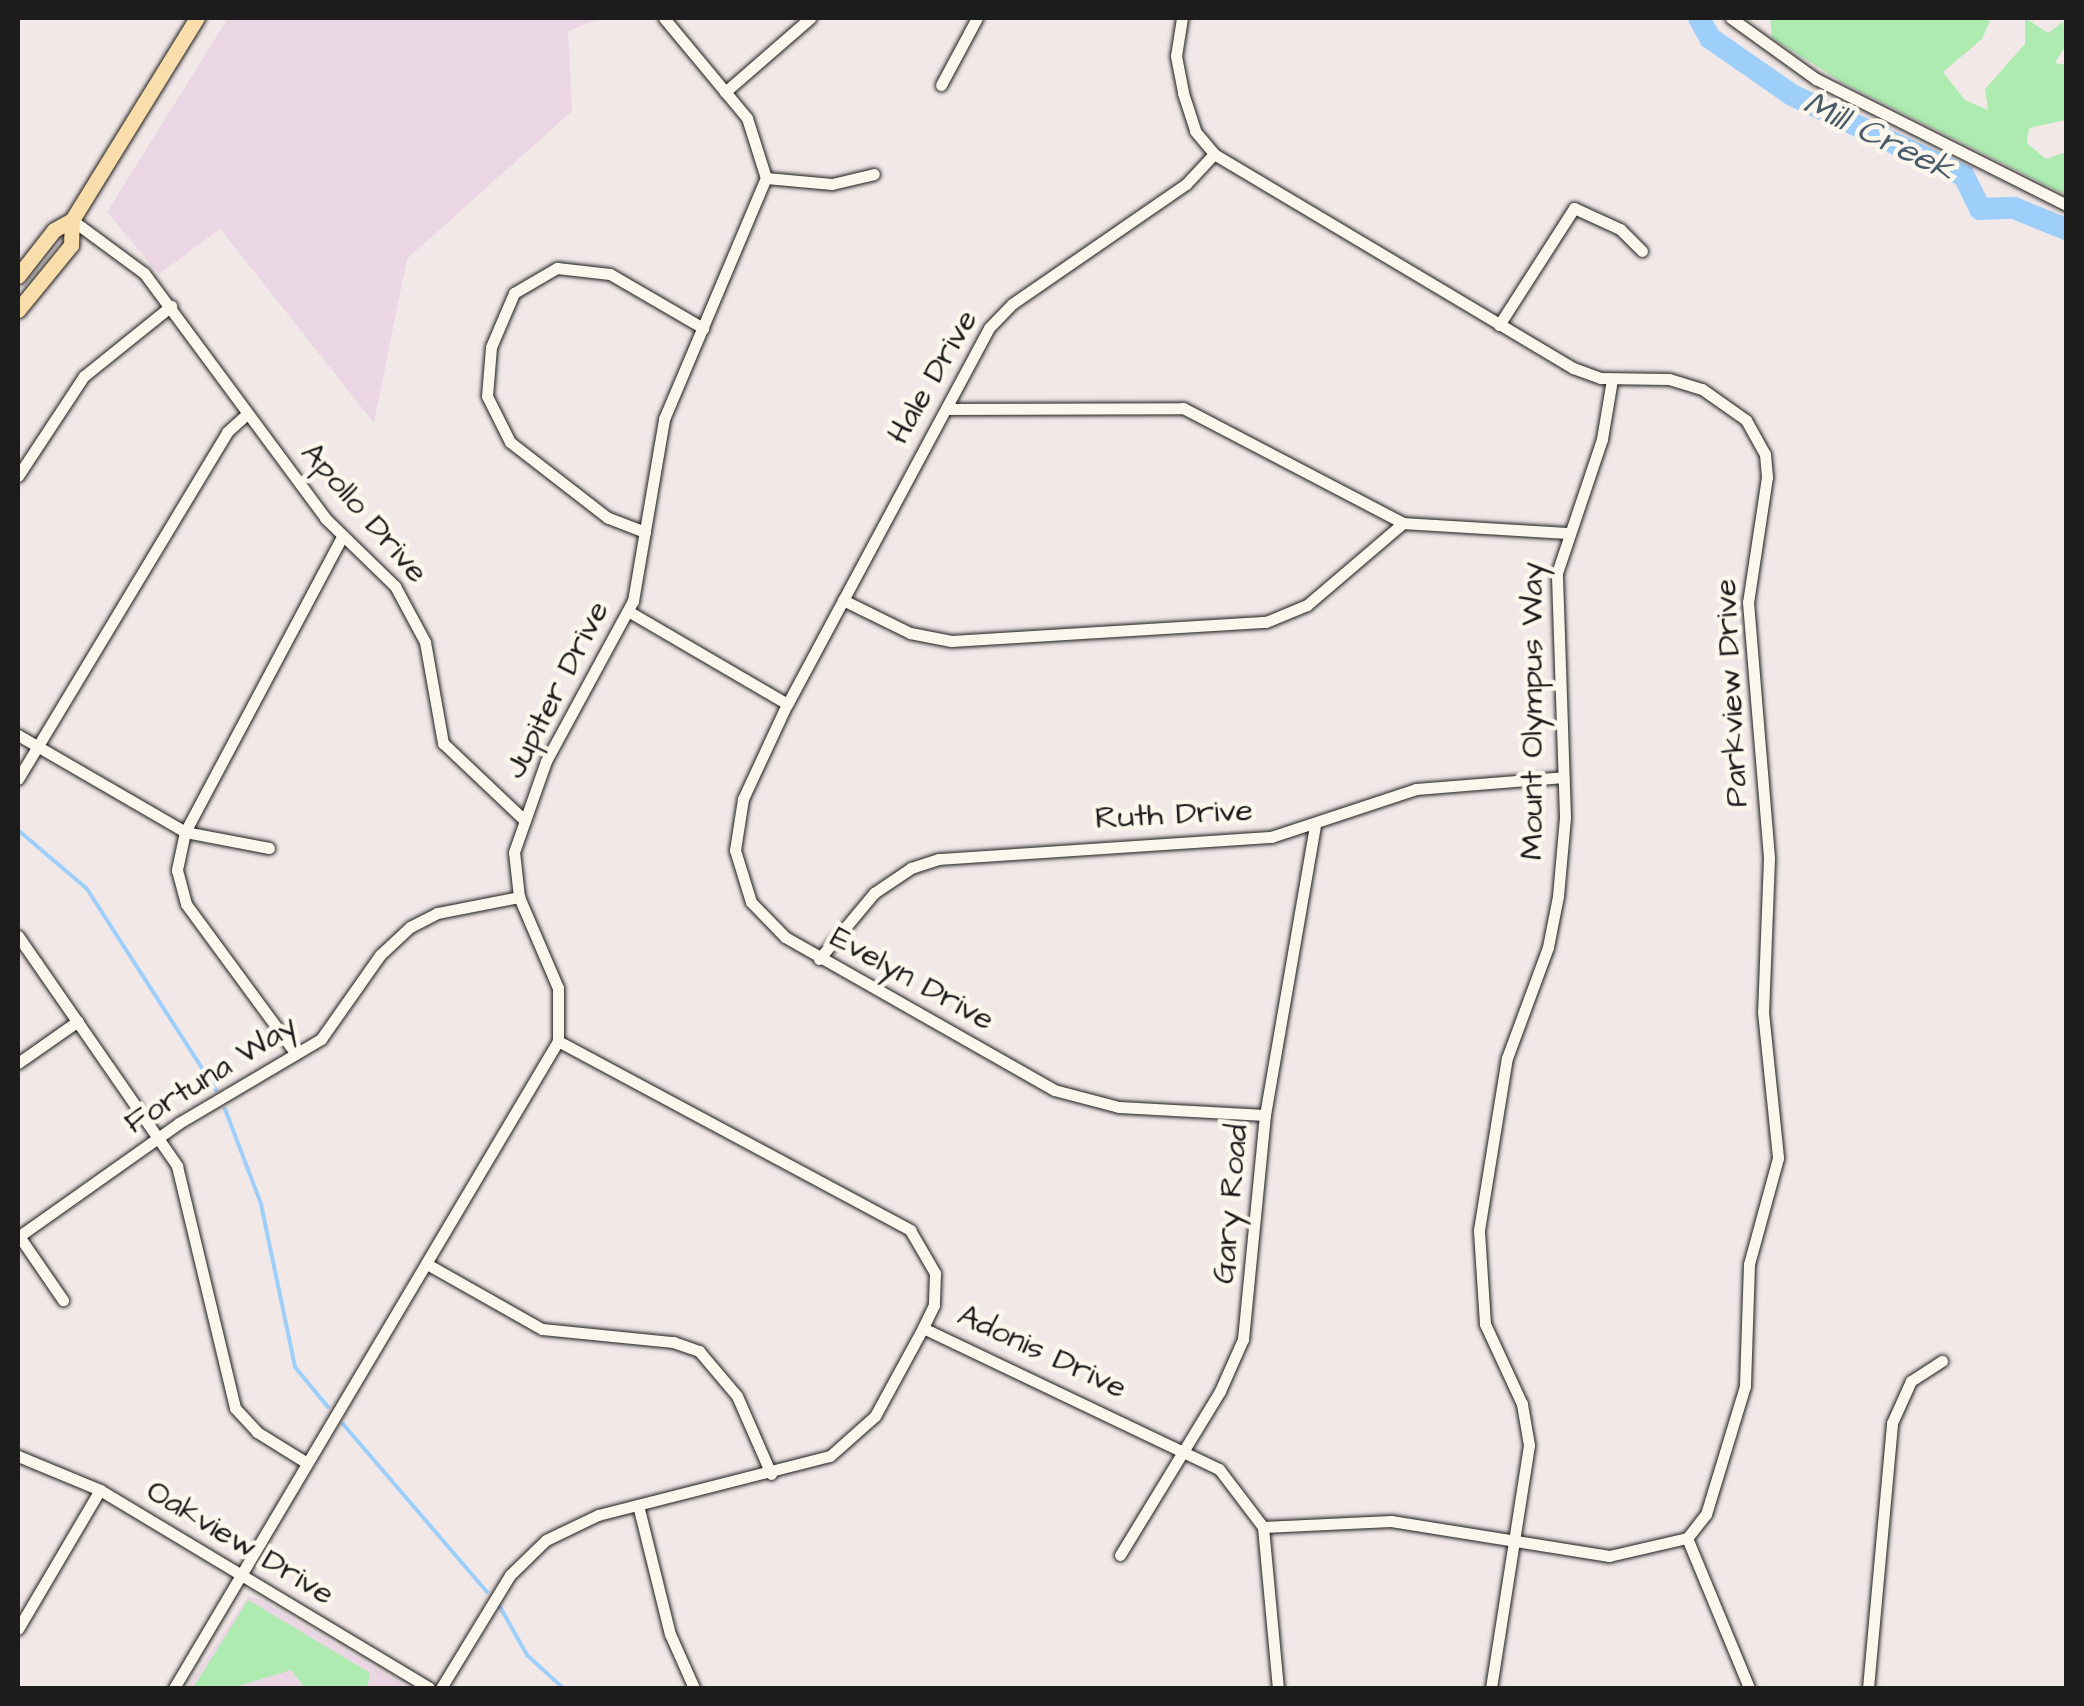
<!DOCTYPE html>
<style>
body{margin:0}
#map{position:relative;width:2084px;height:1706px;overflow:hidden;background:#f3e8e8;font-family:"Architects Daughter",sans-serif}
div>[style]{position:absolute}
.built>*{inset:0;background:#ead7e3}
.green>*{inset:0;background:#aeebb1}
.stream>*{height:4px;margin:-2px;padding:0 2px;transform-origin:2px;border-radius:2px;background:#9ecffb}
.river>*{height:22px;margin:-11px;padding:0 11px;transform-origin:11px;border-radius:11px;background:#9ecffb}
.roads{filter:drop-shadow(0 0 2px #1c1c1c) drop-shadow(0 0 2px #1c1c1c)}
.minor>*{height:11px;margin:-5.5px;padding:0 5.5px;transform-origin:5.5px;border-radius:5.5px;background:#fbf7ec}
.major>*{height:15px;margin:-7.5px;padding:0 7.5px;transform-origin:7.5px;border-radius:7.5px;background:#f9ddab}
span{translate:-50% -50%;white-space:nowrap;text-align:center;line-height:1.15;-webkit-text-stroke:9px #fbf7ec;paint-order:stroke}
.street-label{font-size:32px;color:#1c1c1c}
.water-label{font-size:35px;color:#4a5b6a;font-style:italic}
.frame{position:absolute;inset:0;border:20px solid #1c1c1c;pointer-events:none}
</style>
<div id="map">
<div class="built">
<div style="clip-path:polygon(228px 18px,602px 18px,568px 31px,572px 111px,407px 259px,374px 423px,220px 229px,159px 274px,107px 212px)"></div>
<div style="clip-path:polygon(248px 1596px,261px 1600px,408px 1688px,187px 1688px)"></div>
</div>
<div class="green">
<div style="clip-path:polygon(1770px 18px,1991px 18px,1982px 39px,1943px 72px,1965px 100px,1988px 110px,1985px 89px,2025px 44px,2025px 18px,2048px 33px,2063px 22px,2066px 45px,2055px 63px,2066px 65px,2066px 120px,2029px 128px,2027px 143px,2046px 159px,2066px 152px,2066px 195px,1843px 83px,1772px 38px)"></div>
<div style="clip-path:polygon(248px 1600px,370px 1673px,367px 1688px,305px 1688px,291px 1670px,232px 1688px,193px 1688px)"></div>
</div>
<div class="stream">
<div style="left:18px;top:830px;width:91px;rotate:40.5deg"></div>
<div style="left:87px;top:889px;width:239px;rotate:57.3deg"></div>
<div style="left:225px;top:1109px;width:102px;rotate:69.2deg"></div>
<div style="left:261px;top:1204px;width:167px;rotate:78.2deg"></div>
<div style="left:295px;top:1367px;width:52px;rotate:50.5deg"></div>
<div style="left:343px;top:1424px;width:221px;rotate:49.4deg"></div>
<div style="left:500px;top:1607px;width:55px;rotate:60.6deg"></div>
<div style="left:527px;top:1655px;width:49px;rotate:42.5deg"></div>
</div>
<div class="river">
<div style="left:1699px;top:18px;width:23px;rotate:61deg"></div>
<div style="left:1710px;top:38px;width:100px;rotate:34.8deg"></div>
<div style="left:1792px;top:95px;width:190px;rotate:25.2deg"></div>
<div style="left:1964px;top:176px;width:37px;rotate:64deg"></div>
<div style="left:1980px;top:209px;width:34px;rotate:-2deg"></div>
<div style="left:2014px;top:208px;width:56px;rotate:22deg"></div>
</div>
<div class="roads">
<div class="minor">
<div style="left:1182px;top:18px;width:38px;rotate:99deg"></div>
<div style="left:1176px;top:56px;width:38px;rotate:79deg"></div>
<div style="left:1183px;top:93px;width:40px;rotate:72deg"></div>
<div style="left:1195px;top:131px;width:30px;rotate:50deg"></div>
<div style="left:1214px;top:154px;width:418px;rotate:30.8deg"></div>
<div style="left:1573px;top:368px;width:29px;rotate:20deg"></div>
<div style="left:1600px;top:378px;width:69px;rotate:0.8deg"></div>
<div style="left:1669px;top:379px;width:34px;rotate:17deg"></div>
<div style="left:1702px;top:389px;width:54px;rotate:35.2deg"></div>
<div style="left:1746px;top:420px;width:39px;rotate:61deg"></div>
<div style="left:1765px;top:454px;width:23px;rotate:85deg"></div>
<div style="left:1767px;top:477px;width:126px;rotate:98.6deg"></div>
<div style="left:1748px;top:602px;width:257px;rotate:85.3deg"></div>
<div style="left:1769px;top:858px;width:154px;rotate:92.2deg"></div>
<div style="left:1763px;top:1012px;width:147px;rotate:84.1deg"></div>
<div style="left:1778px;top:1158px;width:110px;rotate:105.3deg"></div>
<div style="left:1749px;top:1264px;width:122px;rotate:91.9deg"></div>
<div style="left:1745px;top:1386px;width:134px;rotate:106.9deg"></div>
<div style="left:1706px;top:1514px;width:31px;rotate:128deg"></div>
<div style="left:1731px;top:18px;width:105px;rotate:35.7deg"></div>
<div style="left:1816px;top:79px;width:280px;rotate:26.7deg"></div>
<div style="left:941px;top:85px;width:76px;rotate:-61.8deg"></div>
<div style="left:725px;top:92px;width:113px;rotate:-41deg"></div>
<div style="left:1214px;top:154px;width:41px;rotate:133deg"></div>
<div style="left:1186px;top:184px;width:211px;rotate:145.4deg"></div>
<div style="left:1012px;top:304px;width:33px;rotate:134deg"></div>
<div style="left:989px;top:328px;width:427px;rotate:118.2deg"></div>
<div style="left:787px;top:704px;width:105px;rotate:114.9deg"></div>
<div style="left:743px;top:799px;width:52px;rotate:98.9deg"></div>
<div style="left:735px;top:850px;width:54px;rotate:72.9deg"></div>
<div style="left:751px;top:902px;width:49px;rotate:45.8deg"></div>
<div style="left:785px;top:937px;width:309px;rotate:29.6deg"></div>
<div style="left:1054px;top:1090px;width:67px;rotate:14.7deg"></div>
<div style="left:1119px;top:1107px;width:146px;rotate:3.1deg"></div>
<div style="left:766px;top:178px;width:66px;rotate:5.2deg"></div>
<div style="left:832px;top:184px;width:43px;rotate:-13.4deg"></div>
<div style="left:72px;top:220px;width:89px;rotate:36.4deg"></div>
<div style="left:144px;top:273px;width:305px;rotate:53.5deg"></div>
<div style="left:325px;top:518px;width:98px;rotate:44.2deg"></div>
<div style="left:395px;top:586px;width:64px;rotate:61.8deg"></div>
<div style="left:425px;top:642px;width:103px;rotate:79.9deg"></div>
<div style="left:443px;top:743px;width:112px;rotate:43.5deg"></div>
<div style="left:1499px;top:325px;width:139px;rotate:-57.3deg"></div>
<div style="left:1574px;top:208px;width:51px;rotate:24.5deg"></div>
<div style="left:1620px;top:229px;width:31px;rotate:45deg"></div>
<div style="left:946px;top:409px;width:237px;rotate:-0.2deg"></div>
<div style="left:1183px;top:408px;width:248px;rotate:27.6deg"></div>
<div style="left:1403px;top:523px;width:163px;rotate:3.5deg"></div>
<div style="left:18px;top:476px;width:120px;rotate:-56.6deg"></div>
<div style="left:84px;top:376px;width:112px;rotate:-38.8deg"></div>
<div style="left:645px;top:532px;width:40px;rotate:-159deg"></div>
<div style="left:608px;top:518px;width:124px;rotate:-142.2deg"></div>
<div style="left:510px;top:442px;width:51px;rotate:-116.6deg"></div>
<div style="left:487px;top:396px;width:49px;rotate:-85.3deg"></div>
<div style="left:491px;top:347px;width:59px;rotate:-66.9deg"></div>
<div style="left:514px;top:293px;width:50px;rotate:-30.2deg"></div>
<div style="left:557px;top:268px;width:53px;rotate:6.5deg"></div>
<div style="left:610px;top:274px;width:108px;rotate:30.1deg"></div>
<div style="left:843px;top:600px;width:75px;rotate:26.2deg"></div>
<div style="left:910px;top:633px;width:42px;rotate:11deg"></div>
<div style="left:951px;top:641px;width:316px;rotate:-3.5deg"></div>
<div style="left:1266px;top:622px;width:44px;rotate:-22.5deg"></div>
<div style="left:1307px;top:605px;width:126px;rotate:-40.5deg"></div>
<div style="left:628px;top:611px;width:184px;rotate:30.3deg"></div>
<div style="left:18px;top:735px;width:193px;rotate:30.1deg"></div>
<div style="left:185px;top:832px;width:39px;rotate:102deg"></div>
<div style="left:177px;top:870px;width:35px;rotate:75deg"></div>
<div style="left:186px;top:904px;width:186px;rotate:53.7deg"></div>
<div style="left:18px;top:779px;width:405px;rotate:-58.9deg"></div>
<div style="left:227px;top:432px;width:27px;rotate:-42deg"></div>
<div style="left:269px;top:848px;width:86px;rotate:-169.2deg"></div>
<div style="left:185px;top:832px;width:334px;rotate:-62deg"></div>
<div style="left:18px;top:936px;width:280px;rotate:55.3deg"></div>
<div style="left:177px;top:1166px;width:249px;rotate:76.5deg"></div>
<div style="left:235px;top:1408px;width:33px;rotate:47deg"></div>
<div style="left:257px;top:1432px;width:59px;rotate:31.8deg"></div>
<div style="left:819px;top:959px;width:86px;rotate:-50.2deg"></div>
<div style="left:874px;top:893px;width:45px;rotate:-34deg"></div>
<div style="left:911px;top:868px;width:29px;rotate:-18deg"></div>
<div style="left:939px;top:859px;width:333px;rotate:-3.8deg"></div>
<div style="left:1271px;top:837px;width:153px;rotate:-18.3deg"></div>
<div style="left:1416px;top:789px;width:148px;rotate:-4.6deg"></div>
<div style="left:558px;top:1041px;width:400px;rotate:28.2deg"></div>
<div style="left:910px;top:1230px;width:50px;rotate:59.8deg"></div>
<div style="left:935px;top:1273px;width:32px;rotate:92deg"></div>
<div style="left:934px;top:1305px;width:25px;rotate:116deg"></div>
<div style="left:923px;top:1328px;width:328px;rotate:25.5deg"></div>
<div style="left:1219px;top:1469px;width:73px;rotate:52.8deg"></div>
<div style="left:1263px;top:1527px;width:162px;rotate:84.7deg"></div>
<div style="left:18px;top:1063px;width:73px;rotate:-35deg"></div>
<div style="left:19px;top:1236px;width:78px;rotate:55.5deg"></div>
<div style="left:18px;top:1237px;width:197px;rotate:-35.3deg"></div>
<div style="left:179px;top:1123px;width:165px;rotate:-30.6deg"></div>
<div style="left:321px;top:1039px;width:103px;rotate:-54.9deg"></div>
<div style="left:380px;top:955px;width:41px;rotate:-43deg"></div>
<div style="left:410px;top:927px;width:30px;rotate:-27deg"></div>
<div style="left:437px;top:913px;width:84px;rotate:-11deg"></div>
<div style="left:427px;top:1264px;width:132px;rotate:29.5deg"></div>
<div style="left:542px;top:1329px;width:132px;rotate:5.7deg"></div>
<div style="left:673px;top:1342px;width:28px;rotate:19deg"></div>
<div style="left:699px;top:1351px;width:59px;rotate:49.8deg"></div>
<div style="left:737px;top:1396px;width:85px;rotate:66.4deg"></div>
<div style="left:18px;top:1456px;width:89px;rotate:22.5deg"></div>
<div style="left:100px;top:1490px;width:384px;rotate:31deg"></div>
<div style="left:638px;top:1505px;width:133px;rotate:76.1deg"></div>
<div style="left:670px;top:1634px;width:59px;rotate:66deg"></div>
<div style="left:1263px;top:1527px;width:128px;rotate:-2.7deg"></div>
<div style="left:1391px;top:1521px;width:221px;rotate:9.1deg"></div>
<div style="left:1609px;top:1556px;width:80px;rotate:-13deg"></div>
<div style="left:1687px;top:1538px;width:162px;rotate:67.5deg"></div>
<div style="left:1120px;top:1555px;width:192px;rotate:-58.6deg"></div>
<div style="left:1220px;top:1391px;width:57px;rotate:-66.1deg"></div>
<div style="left:1243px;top:1339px;width:225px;rotate:-84.4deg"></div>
<div style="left:1265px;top:1115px;width:292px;rotate:-80.2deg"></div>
<div style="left:18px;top:1629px;width:161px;rotate:-59.5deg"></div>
<div style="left:174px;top:1688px;width:752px;rotate:-59.31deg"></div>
<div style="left:558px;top:1041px;width:53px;rotate:-90deg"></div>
<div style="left:558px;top:988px;width:99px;rotate:-113.2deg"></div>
<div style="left:519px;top:897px;width:45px;rotate:-96.3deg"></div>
<div style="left:514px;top:852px;width:96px;rotate:-70.6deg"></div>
<div style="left:546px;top:761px;width:182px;rotate:-61.5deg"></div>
<div style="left:633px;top:601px;width:185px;rotate:-80.3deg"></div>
<div style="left:664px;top:419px;width:262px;rotate:-67.1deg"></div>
<div style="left:766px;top:178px;width:63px;rotate:-107.6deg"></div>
<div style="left:747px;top:118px;width:130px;rotate:-129.7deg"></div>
<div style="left:441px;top:1688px;width:132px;rotate:-58.6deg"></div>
<div style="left:510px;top:1575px;width:50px;rotate:-44.2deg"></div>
<div style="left:546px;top:1540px;width:58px;rotate:-25.7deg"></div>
<div style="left:598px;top:1515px;width:239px;rotate:-14.3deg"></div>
<div style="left:830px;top:1456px;width:60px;rotate:-41.6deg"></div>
<div style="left:875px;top:1416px;width:100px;rotate:-61.4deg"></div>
<div style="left:1491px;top:1688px;width:246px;rotate:-81.1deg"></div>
<div style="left:1529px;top:1445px;width:42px;rotate:-99.7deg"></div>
<div style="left:1522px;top:1404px;width:88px;rotate:-114.8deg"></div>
<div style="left:1485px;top:1324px;width:94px;rotate:-93.7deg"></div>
<div style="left:1479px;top:1230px;width:174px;rotate:-80.8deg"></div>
<div style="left:1507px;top:1058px;width:118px;rotate:-69.7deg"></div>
<div style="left:1548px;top:947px;width:52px;rotate:-78.9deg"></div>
<div style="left:1558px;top:896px;width:79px;rotate:-84.9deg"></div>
<div style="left:1565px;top:817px;width:244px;rotate:-91.9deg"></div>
<div style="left:1557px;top:573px;width:141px;rotate:-71.4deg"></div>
<div style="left:1602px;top:439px;width:61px;rotate:-80.5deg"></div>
<div style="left:1868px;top:1688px;width:266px;rotate:-84.8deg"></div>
<div style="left:1892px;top:1423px;width:46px;rotate:-65.7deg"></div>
<div style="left:1911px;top:1381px;width:37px;rotate:-33deg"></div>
</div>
<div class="major">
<div style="left:18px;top:276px;width:58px;rotate:-52deg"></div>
<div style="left:54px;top:230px;width:21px;rotate:-29deg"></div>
<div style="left:18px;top:310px;width:84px;rotate:-50.8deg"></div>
<div style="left:71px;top:245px;width:25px;rotate:-88deg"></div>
<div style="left:72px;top:220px;width:238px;rotate:-58.3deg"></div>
</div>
</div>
<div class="street-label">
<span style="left:933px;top:377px;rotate:-60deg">Hale Drive</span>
<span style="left:364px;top:513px;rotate:49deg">Apollo Drive</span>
<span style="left:557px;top:690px;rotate:-63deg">Jupiter Drive</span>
<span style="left:1732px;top:693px;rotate:-93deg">Parkview Drive</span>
<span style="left:1533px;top:711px;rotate:-90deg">Mount Olympus Way</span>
<span style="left:1174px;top:815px;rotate:-3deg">Ruth Drive</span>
<span style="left:912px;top:979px;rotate:29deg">Evelyn Drive</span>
<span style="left:211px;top:1075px;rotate:-32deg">Fortuna Way</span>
<span style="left:1231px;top:1204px;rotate:-85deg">Gary Road</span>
<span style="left:1042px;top:1352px;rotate:25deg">Adonis Drive</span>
<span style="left:240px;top:1543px;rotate:31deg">Oakview Drive</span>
</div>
<div class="water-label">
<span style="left:1879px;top:137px;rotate:26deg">Mill Creek</span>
</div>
<div class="frame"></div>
</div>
